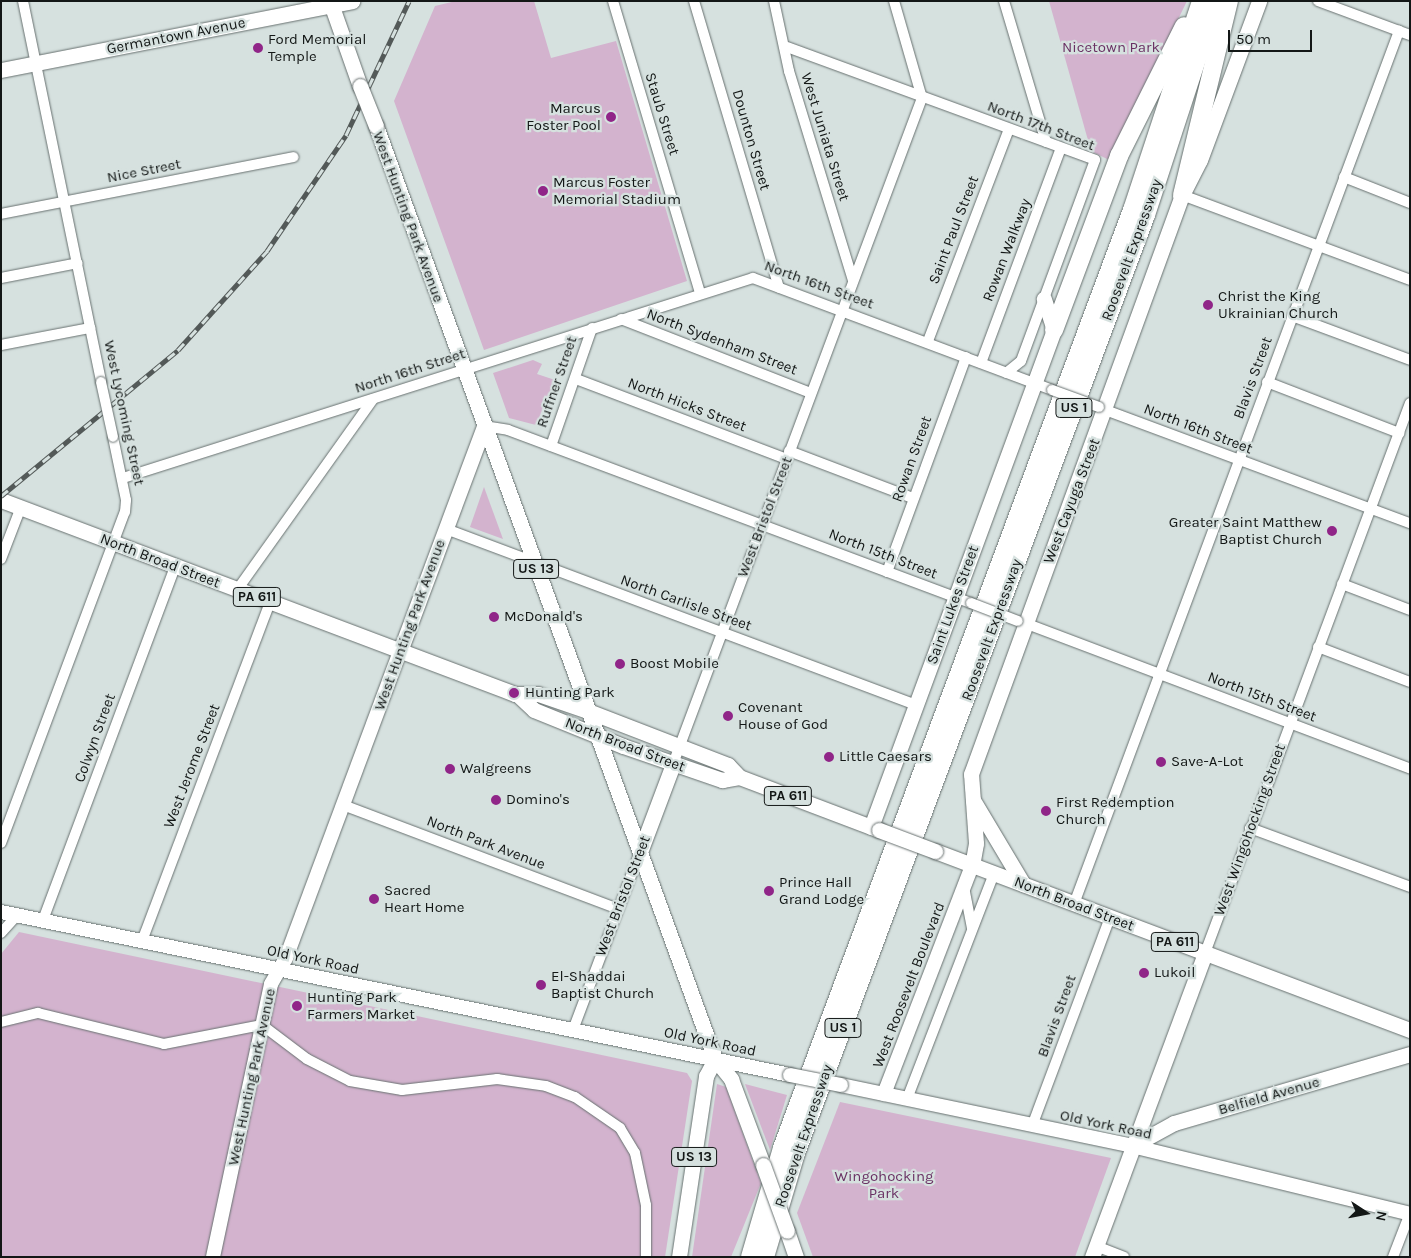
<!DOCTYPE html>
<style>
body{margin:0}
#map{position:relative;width:1411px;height:1258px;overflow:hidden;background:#d6e1df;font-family:Karla,sans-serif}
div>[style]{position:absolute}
.green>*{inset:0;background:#d3b3ce}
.roads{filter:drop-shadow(0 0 1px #687170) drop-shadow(0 0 1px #687170)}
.street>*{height:10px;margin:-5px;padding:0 5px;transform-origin:5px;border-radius:5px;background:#fff}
.secondary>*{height:14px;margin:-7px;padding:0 7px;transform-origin:7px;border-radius:7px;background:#fff}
.primary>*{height:15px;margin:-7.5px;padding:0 7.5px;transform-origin:7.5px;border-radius:7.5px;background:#fff}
.highway>*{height:18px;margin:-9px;padding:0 9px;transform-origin:9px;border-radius:9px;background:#fff}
.rail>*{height:5px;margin-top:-2.5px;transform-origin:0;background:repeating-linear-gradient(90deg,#d6e1df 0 9px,#535958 0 18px);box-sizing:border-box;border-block:1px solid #535958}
.bridges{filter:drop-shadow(0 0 1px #687170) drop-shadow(0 0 1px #687170)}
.street-bridge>*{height:10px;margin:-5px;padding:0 5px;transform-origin:5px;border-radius:5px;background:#fff}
.secondary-bridge>*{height:14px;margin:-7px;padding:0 7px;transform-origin:7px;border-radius:7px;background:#fff}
.primary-bridge>*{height:15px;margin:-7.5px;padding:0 7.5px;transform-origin:7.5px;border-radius:7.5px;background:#fff}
.dots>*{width:14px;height:14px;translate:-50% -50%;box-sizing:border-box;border:2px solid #d6e1df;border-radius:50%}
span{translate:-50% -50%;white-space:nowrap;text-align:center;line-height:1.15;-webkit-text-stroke:4.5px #d6e1df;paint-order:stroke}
.shield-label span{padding:1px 4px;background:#d6e1df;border:1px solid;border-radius:4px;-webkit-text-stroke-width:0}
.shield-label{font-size:14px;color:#131716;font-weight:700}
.street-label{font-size:15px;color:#131716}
.poi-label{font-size:15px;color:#131716}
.left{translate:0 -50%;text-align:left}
.right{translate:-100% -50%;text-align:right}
.park-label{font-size:15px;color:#6a3164}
.frame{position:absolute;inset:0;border:2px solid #131716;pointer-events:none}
.north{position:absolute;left:1341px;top:1188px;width:50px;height:50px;-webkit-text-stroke:4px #d6e1df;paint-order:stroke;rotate:101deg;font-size:14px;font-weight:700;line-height:20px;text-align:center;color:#131716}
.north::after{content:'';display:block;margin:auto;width:18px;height:22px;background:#131716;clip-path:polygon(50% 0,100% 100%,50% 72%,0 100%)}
.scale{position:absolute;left:1228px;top:30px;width:84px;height:22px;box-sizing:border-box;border:2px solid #131716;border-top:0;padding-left:6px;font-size:15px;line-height:18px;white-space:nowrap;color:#131716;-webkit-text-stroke:4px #d6e1df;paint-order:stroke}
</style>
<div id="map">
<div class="green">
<div style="clip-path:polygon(456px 1px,534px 1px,551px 58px,616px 41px,687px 281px,484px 350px,394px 101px,435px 6px)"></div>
<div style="clip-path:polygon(1049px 1px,1187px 1px,1109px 160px,1091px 151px)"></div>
<div style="clip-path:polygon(533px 360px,542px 364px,537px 374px,555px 380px,536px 425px,509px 418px,493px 373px)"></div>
<div style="clip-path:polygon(484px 487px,503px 539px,470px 527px)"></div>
<div style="clip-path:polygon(19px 932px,687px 1073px,692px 1081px,665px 1257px,1px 1257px,1px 954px)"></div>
<div style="clip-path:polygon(717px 1084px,726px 1087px,761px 1183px,731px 1257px,692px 1257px)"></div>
<div style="clip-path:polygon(745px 1084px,787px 1095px,770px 1150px)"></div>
<div style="clip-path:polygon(840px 1102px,1111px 1158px,1075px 1257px,813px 1257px,797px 1213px)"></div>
</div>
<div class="roads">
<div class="street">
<div style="left:23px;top:1px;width:389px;rotate:78.4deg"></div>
<div style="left:613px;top:1px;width:305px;rotate:73.4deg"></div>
<div style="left:694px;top:1px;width:299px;rotate:73.5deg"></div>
<div style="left:774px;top:1px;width:72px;rotate:77.9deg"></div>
<div style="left:789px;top:71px;width:219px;rotate:73deg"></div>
<div style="left:1004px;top:1px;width:147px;rotate:73.4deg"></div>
<div style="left:1318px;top:1px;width:98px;rotate:20.3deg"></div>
<div style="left:787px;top:47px;width:328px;rotate:20.1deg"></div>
<div style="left:1095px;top:160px;width:214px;rotate:110.2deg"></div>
<div style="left:1021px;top:361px;width:19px;rotate:141deg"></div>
<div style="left:1344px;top:177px;width:71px;rotate:21.5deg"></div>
<div style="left:1182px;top:195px;width:243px;rotate:20.4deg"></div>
<div style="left:1px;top:214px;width:298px;rotate:-11deg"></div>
<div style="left:1px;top:278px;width:78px;rotate:-11deg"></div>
<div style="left:1292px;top:316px;width:126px;rotate:20.4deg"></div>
<div style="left:621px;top:319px;width:204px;rotate:21.3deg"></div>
<div style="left:928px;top:341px;width:227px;rotate:-69.1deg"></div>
<div style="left:1px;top:345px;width:91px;rotate:-10.8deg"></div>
<div style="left:981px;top:363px;width:229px;rotate:-69.6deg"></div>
<div style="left:576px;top:379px;width:226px;rotate:20.8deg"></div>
<div style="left:1267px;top:382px;width:142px;rotate:21.1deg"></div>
<div style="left:1100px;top:408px;width:331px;rotate:20.4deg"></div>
<div style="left:484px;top:426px;width:24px;rotate:9deg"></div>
<div style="left:508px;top:430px;width:494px;rotate:20.5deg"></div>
<div style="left:551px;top:446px;width:125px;rotate:-70.8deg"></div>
<div style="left:789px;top:451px;width:133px;rotate:20.8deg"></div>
<div style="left:123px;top:478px;width:661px;rotate:-17.61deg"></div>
<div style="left:753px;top:278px;width:319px;rotate:20.5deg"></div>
<div style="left:446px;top:529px;width:502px;rotate:20.53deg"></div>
<div style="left:1px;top:559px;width:56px;rotate:-69deg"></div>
<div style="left:887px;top:572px;width:229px;rotate:-69.8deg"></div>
<div style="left:1342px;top:584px;width:73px;rotate:20.9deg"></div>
<div style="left:237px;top:590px;width:234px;rotate:-54.5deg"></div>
<div style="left:1022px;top:622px;width:415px;rotate:20.7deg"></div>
<div style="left:1318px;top:647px;width:98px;rotate:20.8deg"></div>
<div style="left:673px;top:764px;width:711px;rotate:-69.5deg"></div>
<div style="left:922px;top:98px;width:101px;rotate:-106.1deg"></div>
<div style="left:343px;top:805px;width:294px;rotate:20.7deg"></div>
<div style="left:1250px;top:828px;width:171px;rotate:20.2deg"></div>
<div style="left:1px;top:843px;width:353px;rotate:-69.5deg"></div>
<div style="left:125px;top:512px;width:12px;rotate:-85deg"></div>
<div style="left:126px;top:500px;width:64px;rotate:-101.7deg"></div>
<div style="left:964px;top:887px;width:42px;rotate:79deg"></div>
<div style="left:1074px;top:904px;width:932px;rotate:-69.58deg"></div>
<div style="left:43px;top:920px;width:377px;rotate:-69.5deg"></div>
<div style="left:1px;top:933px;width:24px;rotate:-48deg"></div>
<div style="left:142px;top:941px;width:362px;rotate:-69.3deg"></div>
<div style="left:1205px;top:953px;width:587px;rotate:-69.56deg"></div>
<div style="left:1px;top:1022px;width:38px;rotate:-14deg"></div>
<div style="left:38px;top:1013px;width:130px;rotate:13.8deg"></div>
<div style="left:164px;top:1044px;width:100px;rotate:-11deg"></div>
<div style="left:262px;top:1025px;width:56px;rotate:37.1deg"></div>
<div style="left:307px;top:1059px;width:48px;rotate:27.1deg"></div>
<div style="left:350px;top:1081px;width:53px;rotate:9.8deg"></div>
<div style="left:402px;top:1090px;width:96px;rotate:-6.6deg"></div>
<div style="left:497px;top:1079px;width:49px;rotate:8.1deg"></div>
<div style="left:546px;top:1086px;width:31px;rotate:21deg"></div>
<div style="left:575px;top:1097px;width:55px;rotate:34.6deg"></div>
<div style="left:620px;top:1128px;width:29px;rotate:59deg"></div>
<div style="left:635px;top:1153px;width:53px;rotate:78.1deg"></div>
<div style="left:646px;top:1205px;width:52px;rotate:90deg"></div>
<div style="left:573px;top:1030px;width:190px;rotate:-69.4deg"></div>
<div style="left:907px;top:1099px;width:241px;rotate:-68.9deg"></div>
<div style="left:1032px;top:1126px;width:223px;rotate:-69.5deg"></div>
<div style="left:1096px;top:1246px;width:30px;rotate:21deg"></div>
<div style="left:1393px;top:1257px;width:47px;rotate:-68.9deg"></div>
</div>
<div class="secondary">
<div style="left:1px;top:912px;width:806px;rotate:11.67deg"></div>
<div style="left:841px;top:1085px;width:297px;rotate:11.8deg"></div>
<div style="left:1132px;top:1146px;width:286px;rotate:13.7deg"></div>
<div style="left:884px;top:1094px;width:244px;rotate:-68.9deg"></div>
<div style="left:213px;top:1257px;width:279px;rotate:-78deg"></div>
<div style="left:271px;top:984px;width:30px;rotate:-60deg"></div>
<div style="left:286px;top:958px;width:327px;rotate:-69.6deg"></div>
</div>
<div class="primary">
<div style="left:330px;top:1px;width:90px;rotate:70.6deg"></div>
<div style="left:1px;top:70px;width:358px;rotate:-11.1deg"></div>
<div style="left:376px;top:126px;width:993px;rotate:70.03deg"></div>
<div style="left:715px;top:1059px;width:26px;rotate:51deg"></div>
<div style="left:731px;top:1079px;width:92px;rotate:69.6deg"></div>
<div style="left:1px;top:500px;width:549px;rotate:20.68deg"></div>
<div style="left:515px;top:694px;width:23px"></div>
<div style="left:538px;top:694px;width:53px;rotate:18.8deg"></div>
<div style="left:588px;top:711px;width:150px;rotate:21.1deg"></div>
<div style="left:728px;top:765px;width:16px;rotate:47deg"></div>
<div style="left:739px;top:777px;width:150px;rotate:20.7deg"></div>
<div style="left:400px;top:651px;width:240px;rotate:-69.5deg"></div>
<div style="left:517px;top:694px;width:23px;rotate:43deg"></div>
<div style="left:534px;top:710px;width:96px;rotate:22deg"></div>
<div style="left:623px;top:746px;width:105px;rotate:19deg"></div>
<div style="left:722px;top:780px;width:17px;rotate:-10deg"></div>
<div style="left:973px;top:800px;width:98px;rotate:59.2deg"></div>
<div style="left:871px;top:827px;width:530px;rotate:-69.79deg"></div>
<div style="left:1054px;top:330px;width:33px;rotate:-108deg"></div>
<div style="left:935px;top:851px;width:508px;rotate:20.65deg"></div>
<div style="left:640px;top:852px;width:94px;rotate:-69.4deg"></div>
<div style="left:972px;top:866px;width:23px;rotate:-80deg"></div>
<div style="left:976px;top:843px;width:69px;rotate:-94.1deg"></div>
<div style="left:971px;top:774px;width:616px;rotate:-69.98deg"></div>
<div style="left:1182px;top:195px;width:39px;rotate:-63deg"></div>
<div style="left:1200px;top:160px;width:170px;rotate:-69.6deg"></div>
<div style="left:1132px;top:1146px;width:48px;rotate:-28.7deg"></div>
<div style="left:1174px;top:1123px;width:246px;rotate:-16.3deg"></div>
<div style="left:787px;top:1231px;width:28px;rotate:71deg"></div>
<div style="left:679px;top:1257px;width:183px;rotate:-81.5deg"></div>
<div style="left:706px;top:1076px;width:19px;rotate:-62deg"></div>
<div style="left:1092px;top:1257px;width:324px;rotate:-69.6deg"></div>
</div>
<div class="highway">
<div style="left:1182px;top:195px;width:200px;rotate:-76.4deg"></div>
<div style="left:1054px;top:330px;width:186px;rotate:-69.5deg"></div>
<div style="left:1119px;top:156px;width:145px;rotate:-63.4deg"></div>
<div style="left:750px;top:1257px;width:114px;rotate:-73.6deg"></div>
<div style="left:782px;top:1148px;width:1001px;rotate:-69.54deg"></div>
<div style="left:1132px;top:210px;width:220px;rotate:-71.7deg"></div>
<div style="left:765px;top:1257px;width:109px;rotate:-73.4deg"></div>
<div style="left:796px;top:1153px;width:1001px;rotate:-69.54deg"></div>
<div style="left:1146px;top:215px;width:225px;rotate:-71.9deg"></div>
</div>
</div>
<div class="rail">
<div style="left:1px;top:496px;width:229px;rotate:-39.5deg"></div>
<div style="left:178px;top:350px;width:133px;rotate:-48deg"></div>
<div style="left:267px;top:251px;width:140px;rotate:-55.7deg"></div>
<div style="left:346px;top:135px;width:148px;rotate:-64.8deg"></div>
</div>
<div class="bridges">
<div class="street-bridge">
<div style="left:101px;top:382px;width:56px;rotate:77.7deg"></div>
<div style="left:1052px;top:390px;width:50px;rotate:19.9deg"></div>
<div style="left:971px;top:603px;width:50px;rotate:21deg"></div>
</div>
<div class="secondary-bridge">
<div style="left:790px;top:1075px;width:52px;rotate:11.1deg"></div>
</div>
<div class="primary-bridge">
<div style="left:360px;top:86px;width:43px;rotate:68.2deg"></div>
<div style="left:879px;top:830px;width:60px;rotate:20.6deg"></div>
<div style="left:763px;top:1165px;width:70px;rotate:70deg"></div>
</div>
</div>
<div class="dots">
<div style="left:258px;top:48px;background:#902588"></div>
<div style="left:611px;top:117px;background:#902588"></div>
<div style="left:543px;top:191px;background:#902588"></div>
<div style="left:1208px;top:305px;background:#902588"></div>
<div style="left:1332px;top:531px;background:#902588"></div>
<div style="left:494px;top:617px;background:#902588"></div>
<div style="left:620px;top:664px;background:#902588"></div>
<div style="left:514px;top:693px;background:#902588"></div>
<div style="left:728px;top:716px;background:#902588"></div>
<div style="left:829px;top:757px;background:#902588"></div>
<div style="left:1161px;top:762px;background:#902588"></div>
<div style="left:450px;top:769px;background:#902588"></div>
<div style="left:496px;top:800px;background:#902588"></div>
<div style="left:1046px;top:811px;background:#902588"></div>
<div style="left:769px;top:891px;background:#902588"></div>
<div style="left:374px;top:899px;background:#902588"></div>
<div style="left:1144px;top:973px;background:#902588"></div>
<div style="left:541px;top:985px;background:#902588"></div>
<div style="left:297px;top:1006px;background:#902588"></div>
</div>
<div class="shield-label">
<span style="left:1074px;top:408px">US 1</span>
<span style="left:536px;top:569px">US 13</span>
<span style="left:257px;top:597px">PA 611</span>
<span style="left:788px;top:796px">PA 611</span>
<span style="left:1175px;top:942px">PA 611</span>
<span style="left:843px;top:1028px">US 1</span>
<span style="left:694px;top:1157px">US 13</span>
</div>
<div class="street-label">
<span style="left:176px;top:36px;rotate:-11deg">Germantown Avenue</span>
<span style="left:662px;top:114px;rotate:73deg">Staub Street</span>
<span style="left:1041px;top:126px;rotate:21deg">North 17th Street</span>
<span style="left:825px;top:137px;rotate:73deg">West Juniata Street</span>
<span style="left:751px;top:140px;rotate:74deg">Dounton Street</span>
<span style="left:144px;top:171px;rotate:-11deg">Nice Street</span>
<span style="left:408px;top:217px;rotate:70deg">West Hunting Park Avenue</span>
<span style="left:954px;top:230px;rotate:-69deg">Saint Paul Street</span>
<span style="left:1007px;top:250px;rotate:-69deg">Rowan Walkway</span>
<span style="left:1132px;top:250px;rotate:-70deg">Roosevelt Expressway</span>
<span style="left:819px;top:285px;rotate:20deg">North 16th Street</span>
<span style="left:722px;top:342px;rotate:21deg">North Sydenham Street</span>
<span style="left:410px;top:371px;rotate:-18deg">North 16th Street</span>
<span style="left:1253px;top:378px;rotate:-70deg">Blavis Street</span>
<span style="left:557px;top:382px;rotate:-71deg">Ruffner Street</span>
<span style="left:687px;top:405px;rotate:21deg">North Hicks Street</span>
<span style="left:124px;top:413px;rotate:78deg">West Lycoming Street</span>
<span style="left:1198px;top:429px;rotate:21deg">North 16th Street</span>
<span style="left:912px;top:459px;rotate:-70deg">Rowan Street</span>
<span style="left:1072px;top:501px;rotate:-69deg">West Cayuga Street</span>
<span style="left:765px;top:517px;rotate:-69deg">West Bristol Street</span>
<span style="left:883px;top:554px;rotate:21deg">North 15th Street</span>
<span style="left:160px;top:561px;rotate:21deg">North Broad Street</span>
<span style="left:686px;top:603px;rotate:20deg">North Carlisle Street</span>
<span style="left:953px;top:605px;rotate:-70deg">Saint Lukes Street</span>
<span style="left:410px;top:625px;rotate:-70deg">West Hunting Park Avenue</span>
<span style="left:992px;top:630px;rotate:-70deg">Roosevelt Expressway</span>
<span style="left:1262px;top:697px;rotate:21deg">North 15th Street</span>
<span style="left:95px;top:738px;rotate:-70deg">Colwyn Street</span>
<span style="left:625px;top:745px;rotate:21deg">North Broad Street</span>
<span style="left:192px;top:766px;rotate:-69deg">West Jerome Street</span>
<span style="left:1250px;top:830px;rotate:-70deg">West Wingohocking Street</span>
<span style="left:486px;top:843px;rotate:21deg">North Park Avenue</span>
<span style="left:623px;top:896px;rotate:-69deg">West Bristol Street</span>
<span style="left:1074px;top:904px;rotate:21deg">North Broad Street</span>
<span style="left:313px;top:960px;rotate:12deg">Old York Road</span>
<span style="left:909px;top:985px;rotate:-69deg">West Roosevelt Boulevard</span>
<span style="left:1057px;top:1016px;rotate:-70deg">Blavis Street</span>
<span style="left:710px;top:1042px;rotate:12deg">Old York Road</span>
<span style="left:252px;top:1077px;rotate:-78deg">West Hunting Park Avenue</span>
<span style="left:1269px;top:1096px;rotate:-16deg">Belfield Avenue</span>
<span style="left:1106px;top:1125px;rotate:12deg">Old York Road</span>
<span style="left:804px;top:1136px;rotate:-71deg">Roosevelt Expressway</span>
</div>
<div class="poi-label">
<span class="left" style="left:268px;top:48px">Ford Memorial<br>Temple</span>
<span class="right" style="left:601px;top:117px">Marcus<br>Foster Pool</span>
<span class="left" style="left:553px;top:191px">Marcus Foster<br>Memorial Stadium</span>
<span class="left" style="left:1218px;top:305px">Christ the King<br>Ukrainian Church</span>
<span class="right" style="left:1322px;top:531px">Greater Saint Matthew<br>Baptist Church</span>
<span class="left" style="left:504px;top:617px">McDonald's</span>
<span class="left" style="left:630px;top:664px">Boost Mobile</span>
<span class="left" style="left:525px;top:693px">Hunting Park</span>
<span class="left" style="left:738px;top:716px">Covenant<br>House of God</span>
<span class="left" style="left:839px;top:757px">Little Caesars</span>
<span class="left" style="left:1171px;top:762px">Save-A-Lot</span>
<span class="left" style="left:460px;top:769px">Walgreens</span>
<span class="left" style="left:506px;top:800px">Domino's</span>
<span class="left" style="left:1056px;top:811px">First Redemption<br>Church</span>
<span class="left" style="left:779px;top:891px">Prince Hall<br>Grand Lodge</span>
<span class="left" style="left:384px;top:899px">Sacred<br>Heart Home</span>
<span class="left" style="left:1154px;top:973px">Lukoil</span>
<span class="left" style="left:551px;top:985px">El-Shaddai<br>Baptist Church</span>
<span class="left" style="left:307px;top:1006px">Hunting Park<br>Farmers Market</span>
</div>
<div class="park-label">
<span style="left:1111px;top:48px">Nicetown Park</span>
<span style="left:884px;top:1185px">Wingohocking<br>Park</span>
</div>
<div class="frame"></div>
<div class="north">N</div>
<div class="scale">50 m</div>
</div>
